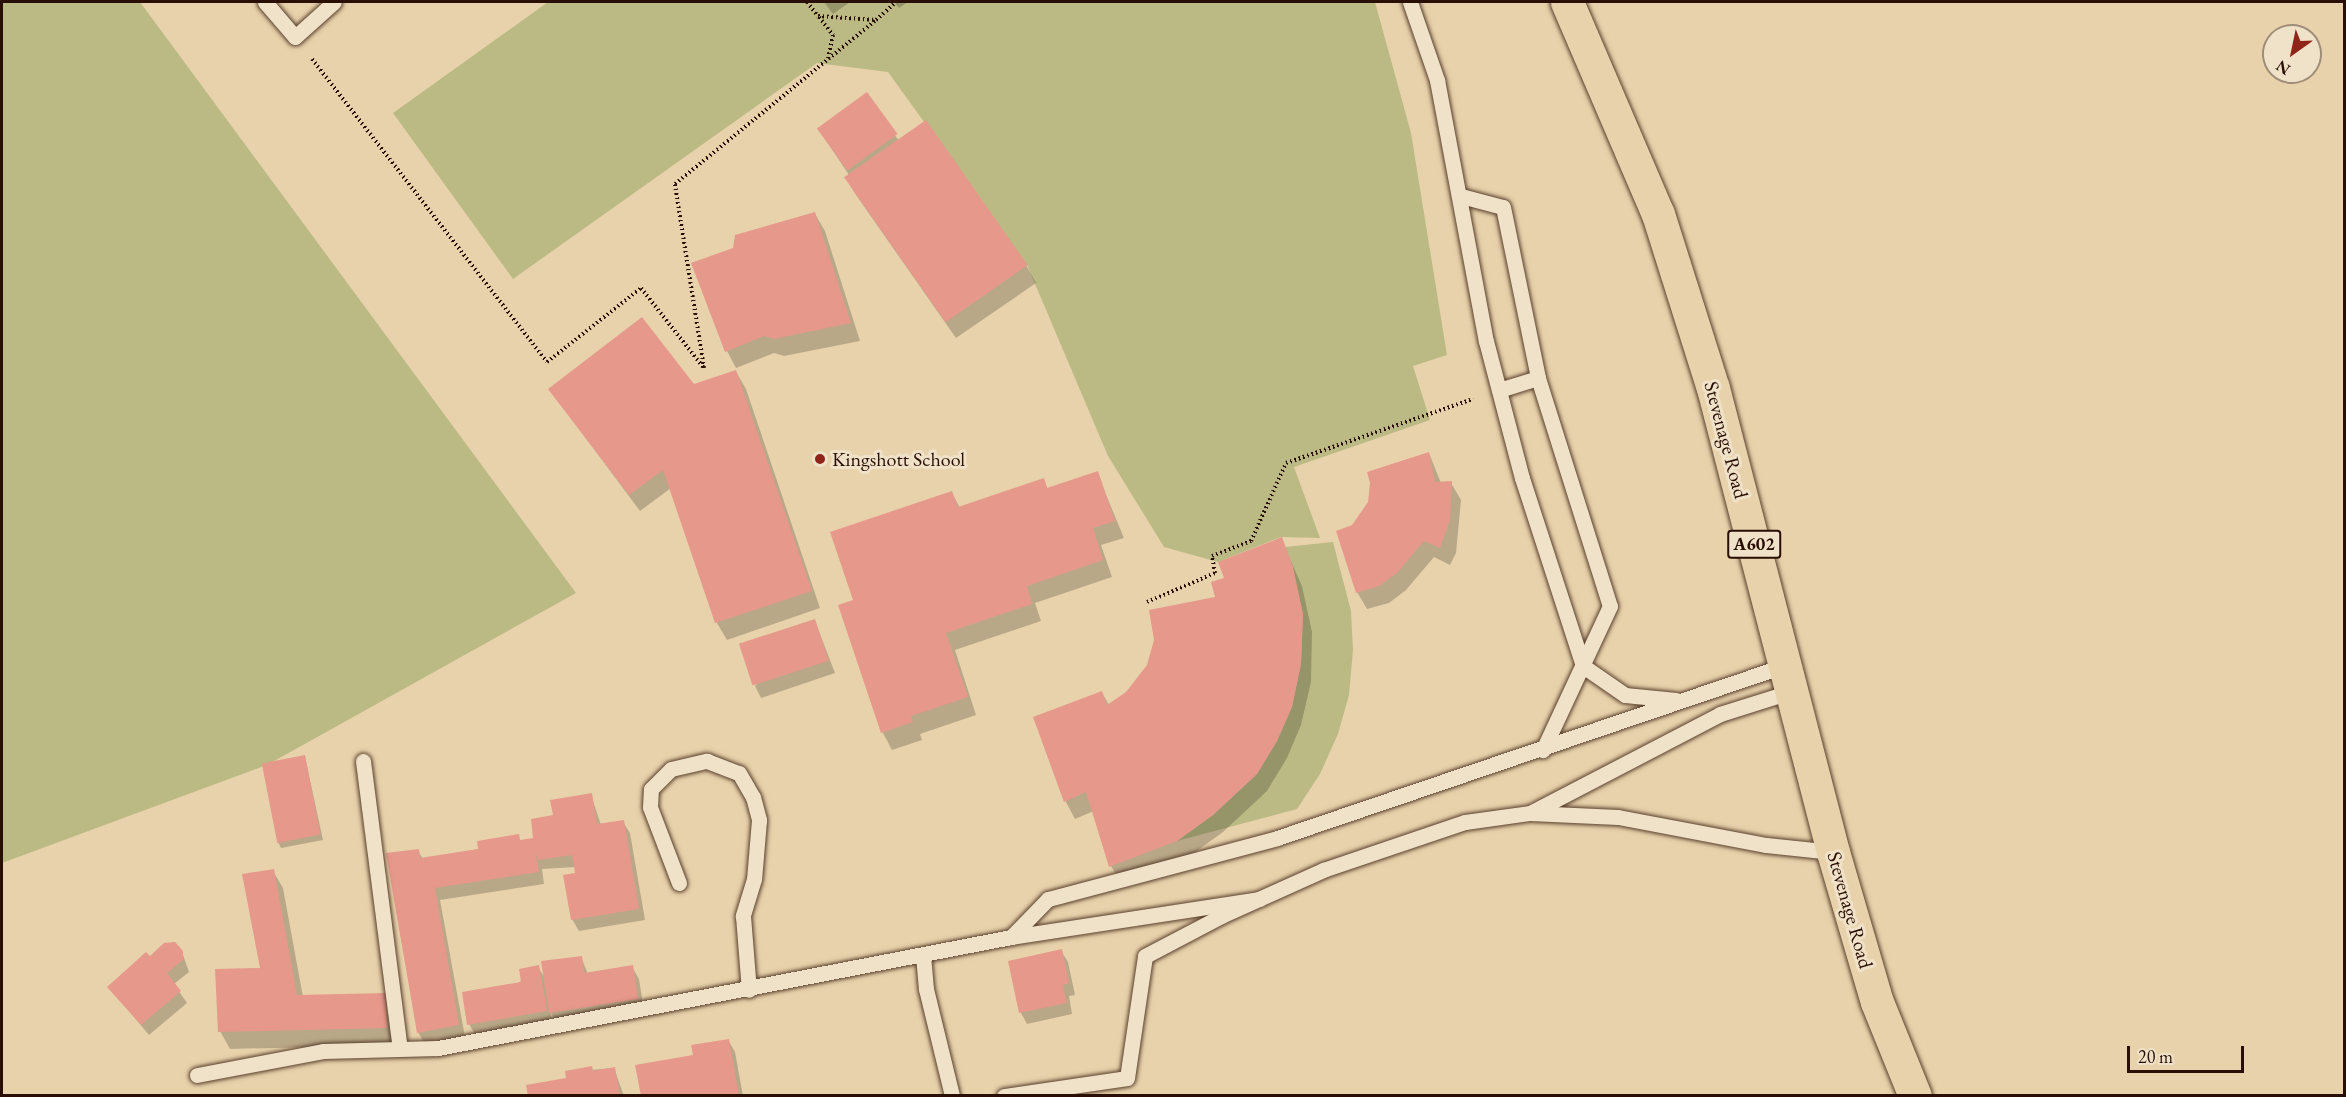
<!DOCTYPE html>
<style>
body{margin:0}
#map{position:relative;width:2346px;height:1097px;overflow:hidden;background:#e8d2ab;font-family:"EB Garamond",serif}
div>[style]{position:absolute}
.green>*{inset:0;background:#bcba84}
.shadow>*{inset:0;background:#0003}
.building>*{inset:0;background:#e6988b;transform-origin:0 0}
.path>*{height:4px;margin-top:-2px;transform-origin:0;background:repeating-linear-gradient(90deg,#290e03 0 1.5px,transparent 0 4.5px)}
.roads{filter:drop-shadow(0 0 2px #593f2d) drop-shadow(0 0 2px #593f2d)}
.lane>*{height:15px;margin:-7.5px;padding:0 7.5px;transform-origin:7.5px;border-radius:7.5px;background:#f0e2c8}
.primary>*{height:33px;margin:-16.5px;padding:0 16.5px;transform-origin:16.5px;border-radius:16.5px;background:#e8d2ab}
.dots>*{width:16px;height:16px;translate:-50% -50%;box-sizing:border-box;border:3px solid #f0e2c8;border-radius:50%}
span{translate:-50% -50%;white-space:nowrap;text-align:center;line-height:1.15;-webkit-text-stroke:6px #f0e2c8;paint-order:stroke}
.shield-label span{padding:2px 4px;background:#f0e2c8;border:2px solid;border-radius:4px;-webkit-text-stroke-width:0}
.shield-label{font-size:18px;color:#290e03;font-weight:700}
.street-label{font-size:20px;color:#290e03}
.poi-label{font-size:20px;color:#290e03}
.left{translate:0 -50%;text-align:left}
.frame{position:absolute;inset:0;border:3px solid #290e03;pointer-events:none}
.north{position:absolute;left:2262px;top:24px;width:60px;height:60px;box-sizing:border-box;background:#f0e2c8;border:2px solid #a08d79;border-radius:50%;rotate:213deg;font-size:16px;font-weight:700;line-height:24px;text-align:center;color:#290e03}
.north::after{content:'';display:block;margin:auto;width:21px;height:27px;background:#8f2418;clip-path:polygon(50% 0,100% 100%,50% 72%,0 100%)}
.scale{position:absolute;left:2127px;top:1046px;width:117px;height:27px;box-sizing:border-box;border:3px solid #290e03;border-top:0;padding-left:8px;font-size:18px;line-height:21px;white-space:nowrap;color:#290e03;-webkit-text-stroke:4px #f0e2c8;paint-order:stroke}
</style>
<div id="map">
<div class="green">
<div style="clip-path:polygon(2px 2px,140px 2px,576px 593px,267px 765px,2px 863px)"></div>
<div style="clip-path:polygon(548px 2px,1375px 2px,1411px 133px,1447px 355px,1413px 366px,1430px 420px,1294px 467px,1320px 538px,1281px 537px,1218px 562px,1164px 547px,1108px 456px,1027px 265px,888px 72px,817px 63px,513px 279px,393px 113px)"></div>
<div style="clip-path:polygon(1333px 542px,1351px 611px,1353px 650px,1349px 695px,1338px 734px,1320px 774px,1297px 809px,1177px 841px,1213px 815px,1257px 774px,1277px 741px,1292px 707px,1301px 664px,1303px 614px,1285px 547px)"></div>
</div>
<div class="shadow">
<div style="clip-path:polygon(824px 2px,850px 2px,833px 14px)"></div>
<div style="clip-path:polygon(894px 2px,908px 2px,899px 8px)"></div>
<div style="clip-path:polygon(866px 94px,899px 141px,1026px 265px,1036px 283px,956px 338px,856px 195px,846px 178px,849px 175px,825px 139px)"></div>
<div style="clip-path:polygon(815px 214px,825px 231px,860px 341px,784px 356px,774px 353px,736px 368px,727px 351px,734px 249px)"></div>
<div style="clip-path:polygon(736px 372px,746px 389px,820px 608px,727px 640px,717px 623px,671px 488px,640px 511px,550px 390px,693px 386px)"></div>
<div style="clip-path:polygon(1429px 453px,1441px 483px,1451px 483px,1461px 500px,1456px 553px,1450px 565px,1434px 557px,1406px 590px,1389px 603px,1367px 609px,1357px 592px,1353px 527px)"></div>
<div style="clip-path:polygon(1097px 473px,1124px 538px,1101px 545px,1112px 577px,1035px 603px,1041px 621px,955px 650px,976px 715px,920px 734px,922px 740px,892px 750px,883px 733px,840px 606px,855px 601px,952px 493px,960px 508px,1043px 480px,1048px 489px)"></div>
<div style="clip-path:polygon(1281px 539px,1302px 586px,1312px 632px,1311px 682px,1301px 725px,1287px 758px,1267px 791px,1223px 832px,1187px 858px,1121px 883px,1111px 866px,1094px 811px,1075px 819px,1066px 802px,1035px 718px,1102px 693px,1109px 705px,1127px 693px,1217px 598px,1226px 579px)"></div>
<div style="clip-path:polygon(815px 621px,835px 673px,761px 698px,755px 686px)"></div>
<div style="clip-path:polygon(305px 757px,323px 840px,281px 848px,278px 842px)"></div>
<div style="clip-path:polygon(591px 795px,601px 825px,623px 822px,630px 833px,645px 920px,579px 931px,572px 919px,576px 867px,542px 869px,544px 884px,440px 900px,465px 1037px,425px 1044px,418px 1032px,418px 851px,423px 859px,480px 850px,518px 836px,521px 842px,535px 839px,554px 816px)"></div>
<div style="clip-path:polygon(273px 871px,283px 888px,303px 997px,386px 995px,396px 1045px,230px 1049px,220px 1031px,262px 969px)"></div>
<div style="clip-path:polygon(1061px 951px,1068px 962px,1075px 995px,1069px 996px,1072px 1014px,1027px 1024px,1021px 1013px,1010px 962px)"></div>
<div style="clip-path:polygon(182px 952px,189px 972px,174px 984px,187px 1003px,149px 1035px,109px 987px,150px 958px)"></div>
<div style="clip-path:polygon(581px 957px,588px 974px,632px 967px,639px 979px,644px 1011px,557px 1025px,551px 1013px,552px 1022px,476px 1036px,469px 1024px,538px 967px,546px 980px)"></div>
<div style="clip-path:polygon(728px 1040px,735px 1052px,743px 1096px,642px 1096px)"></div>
<div style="clip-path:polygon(614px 1068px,624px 1096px,530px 1096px,568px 1079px,566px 1072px)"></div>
</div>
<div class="building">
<div style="left:867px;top:92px;width:52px;height:62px;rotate:54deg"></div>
<div style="left:926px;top:120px;width:177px;height:100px;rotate:55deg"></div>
<div style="clip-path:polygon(815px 212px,851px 323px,774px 339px,764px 336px,725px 352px,691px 263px,733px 248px,735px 235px)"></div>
<div style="clip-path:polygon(642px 317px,694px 384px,736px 370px,812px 591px,715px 623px,663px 470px,629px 495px,548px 389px)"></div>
<div style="clip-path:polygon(1429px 452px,1435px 482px,1452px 481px,1450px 520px,1440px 548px,1424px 541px,1397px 573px,1379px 586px,1356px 593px,1336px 531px,1352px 525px,1368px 502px,1370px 483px,1367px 472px)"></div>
<div style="clip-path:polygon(1098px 471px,1115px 521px,1093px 528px,1103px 560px,1027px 586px,1032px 604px,946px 633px,968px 697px,911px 716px,913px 722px,881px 733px,838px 605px,853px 600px,830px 532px,952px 491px,958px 507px,1044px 478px,1047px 488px)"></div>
<div style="clip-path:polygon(1282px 537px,1293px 567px,1303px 614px,1301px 664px,1292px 707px,1277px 741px,1257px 774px,1213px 815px,1177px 841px,1109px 867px,1086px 792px,1064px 802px,1033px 717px,1102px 691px,1107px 705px,1126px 692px,1147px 665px,1154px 640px,1149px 610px,1215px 597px,1211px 582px,1224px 578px,1218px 562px)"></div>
<div style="left:815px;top:619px;width:44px;height:80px;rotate:72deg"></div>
<div style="left:305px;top:755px;width:81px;height:44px;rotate:79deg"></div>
<div style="clip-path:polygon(592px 793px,597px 824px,624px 820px,639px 909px,571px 920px,563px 875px,575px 873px,572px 855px,538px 860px,535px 849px,539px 872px,435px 888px,459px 1025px,417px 1033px,386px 853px,419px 849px,420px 858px,478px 849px,477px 841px,519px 834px,520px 840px,533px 838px,531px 819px,553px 815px,550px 800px)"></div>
<div style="clip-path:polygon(274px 869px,297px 995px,387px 993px,387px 1028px,218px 1032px,215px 969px,260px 968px,242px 874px)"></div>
<div style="clip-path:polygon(175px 942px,183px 951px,183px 960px,167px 973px,181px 991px,141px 1025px,107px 987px,146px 952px,150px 956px,164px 943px)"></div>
<div style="clip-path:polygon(1062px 949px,1069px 983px,1063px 985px,1067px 1003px,1019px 1013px,1008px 961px)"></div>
<div style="clip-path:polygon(582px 956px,584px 973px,633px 965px,638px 999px,549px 1013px,541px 961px)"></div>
<div style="clip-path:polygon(539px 965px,547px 1011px,467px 1025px,462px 992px,521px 982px,519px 969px)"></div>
<div style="clip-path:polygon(729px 1039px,739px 1096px,641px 1096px,635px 1065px,693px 1055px,691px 1045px)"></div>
<div style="clip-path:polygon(592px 1066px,593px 1071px,615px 1067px,620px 1096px,528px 1096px,526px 1085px,566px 1078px,565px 1071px)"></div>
</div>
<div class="path">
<div style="left:807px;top:2px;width:18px;rotate:52deg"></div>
<div style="left:818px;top:16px;width:58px;rotate:3.9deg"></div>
<div style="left:876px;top:20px;width:27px;rotate:-42deg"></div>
<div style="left:819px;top:17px;width:23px;rotate:52deg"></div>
<div style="left:833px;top:35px;width:24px;rotate:102deg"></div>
<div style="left:312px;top:59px;width:383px;rotate:52.2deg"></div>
<div style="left:547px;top:362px;width:120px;rotate:-38.2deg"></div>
<div style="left:641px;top:288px;width:102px;rotate:51.8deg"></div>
<div style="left:704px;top:368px;width:186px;rotate:-99deg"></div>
<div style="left:675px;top:184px;width:259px;rotate:-39.2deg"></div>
<div style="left:1147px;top:602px;width:74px;rotate:-23.1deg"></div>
<div style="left:1215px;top:573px;width:17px;rotate:-100deg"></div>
<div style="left:1212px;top:556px;width:42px;rotate:-21deg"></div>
<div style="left:1251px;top:541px;width:85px;rotate:-65.8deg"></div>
<div style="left:1286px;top:463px;width:198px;rotate:-18.9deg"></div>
</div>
<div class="roads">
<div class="lane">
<div style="left:265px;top:2px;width:46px;rotate:49.4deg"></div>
<div style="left:295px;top:37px;width:52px;rotate:-41.9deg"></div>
<div style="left:1410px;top:2px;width:83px;rotate:70.9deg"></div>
<div style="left:1437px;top:80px;width:266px;rotate:79.4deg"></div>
<div style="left:1486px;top:341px;width:142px;rotate:75.3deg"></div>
<div style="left:1522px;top:478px;width:198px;rotate:72deg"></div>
<div style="left:1583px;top:666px;width:51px;rotate:34.6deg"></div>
<div style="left:1625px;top:695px;width:51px;rotate:5.6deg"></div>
<div style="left:1461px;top:196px;width:43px;rotate:14.7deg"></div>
<div style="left:1503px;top:207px;width:175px;rotate:78.4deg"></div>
<div style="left:1538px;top:378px;width:239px;rotate:72.5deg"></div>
<div style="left:1610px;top:606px;width:159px;rotate:115deg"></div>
<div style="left:1499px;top:390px;width:41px;rotate:-17.1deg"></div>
<div style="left:363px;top:761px;width:289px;rotate:82.7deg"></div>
<div style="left:1532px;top:812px;width:212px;rotate:-27.5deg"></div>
<div style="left:1720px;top:714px;width:77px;rotate:-17.5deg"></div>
<div style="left:679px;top:883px;width:81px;rotate:-110.9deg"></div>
<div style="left:650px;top:807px;width:18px;rotate:-87deg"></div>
<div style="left:651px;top:789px;width:28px;rotate:-45deg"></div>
<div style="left:671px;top:769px;width:37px;rotate:-13deg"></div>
<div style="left:707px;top:761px;width:34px;rotate:21deg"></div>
<div style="left:739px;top:773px;width:28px;rotate:60deg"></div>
<div style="left:753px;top:797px;width:24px;rotate:75deg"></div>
<div style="left:759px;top:820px;width:59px;rotate:94.8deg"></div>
<div style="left:754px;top:879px;width:39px;rotate:107deg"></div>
<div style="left:743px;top:916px;width:74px;rotate:85.4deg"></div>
<div style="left:1011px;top:937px;width:53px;rotate:-45.8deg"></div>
<div style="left:1048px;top:899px;width:237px;rotate:-14.9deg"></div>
<div style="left:1277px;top:838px;width:538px;rotate:-18.77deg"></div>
<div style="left:923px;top:955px;width:34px;rotate:85deg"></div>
<div style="left:926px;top:989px;width:110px;rotate:76.3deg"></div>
<div style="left:197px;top:1075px;width:128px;rotate:-10.8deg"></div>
<div style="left:323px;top:1051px;width:115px;rotate:-1.5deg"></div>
<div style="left:438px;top:1048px;width:584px;rotate:-10.96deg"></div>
<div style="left:1011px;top:937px;width:251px;rotate:-8.7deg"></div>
<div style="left:1004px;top:1096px;width:124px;rotate:-8.3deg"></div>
<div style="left:1127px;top:1078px;width:123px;rotate:-81.6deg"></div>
<div style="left:1145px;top:956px;width:88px;rotate:-27.7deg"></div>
<div style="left:1223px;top:915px;width:110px;rotate:-24.2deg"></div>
<div style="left:1323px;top:870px;width:150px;rotate:-18.7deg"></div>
<div style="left:1465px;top:822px;width:66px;rotate:-7.9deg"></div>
<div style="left:1530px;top:813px;width:88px;rotate:2.6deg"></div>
<div style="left:1618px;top:817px;width:151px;rotate:10.7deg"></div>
<div style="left:1766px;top:845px;width:67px;rotate:6deg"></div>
</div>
<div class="primary">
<div style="left:1567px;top:2px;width:231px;rotate:66.8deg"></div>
<div style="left:1658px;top:214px;width:182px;rotate:72.5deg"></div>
<div style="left:1713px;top:388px;width:479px;rotate:75.5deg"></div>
<div style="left:1833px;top:852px;width:156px;rotate:73.7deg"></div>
<div style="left:1877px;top:1002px;width:101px;rotate:68deg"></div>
</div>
</div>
<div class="dots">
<div style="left:820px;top:459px;background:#8f2418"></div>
</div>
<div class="shield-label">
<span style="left:1754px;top:544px">A602</span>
</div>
<div class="street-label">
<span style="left:1726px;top:440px;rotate:75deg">Stevenage Road</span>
<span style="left:1850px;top:910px;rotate:74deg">Stevenage Road</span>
</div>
<div class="poi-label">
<span class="left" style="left:832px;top:459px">Kingshott School</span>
</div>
<div class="frame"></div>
<div class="north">N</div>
<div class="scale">20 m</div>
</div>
